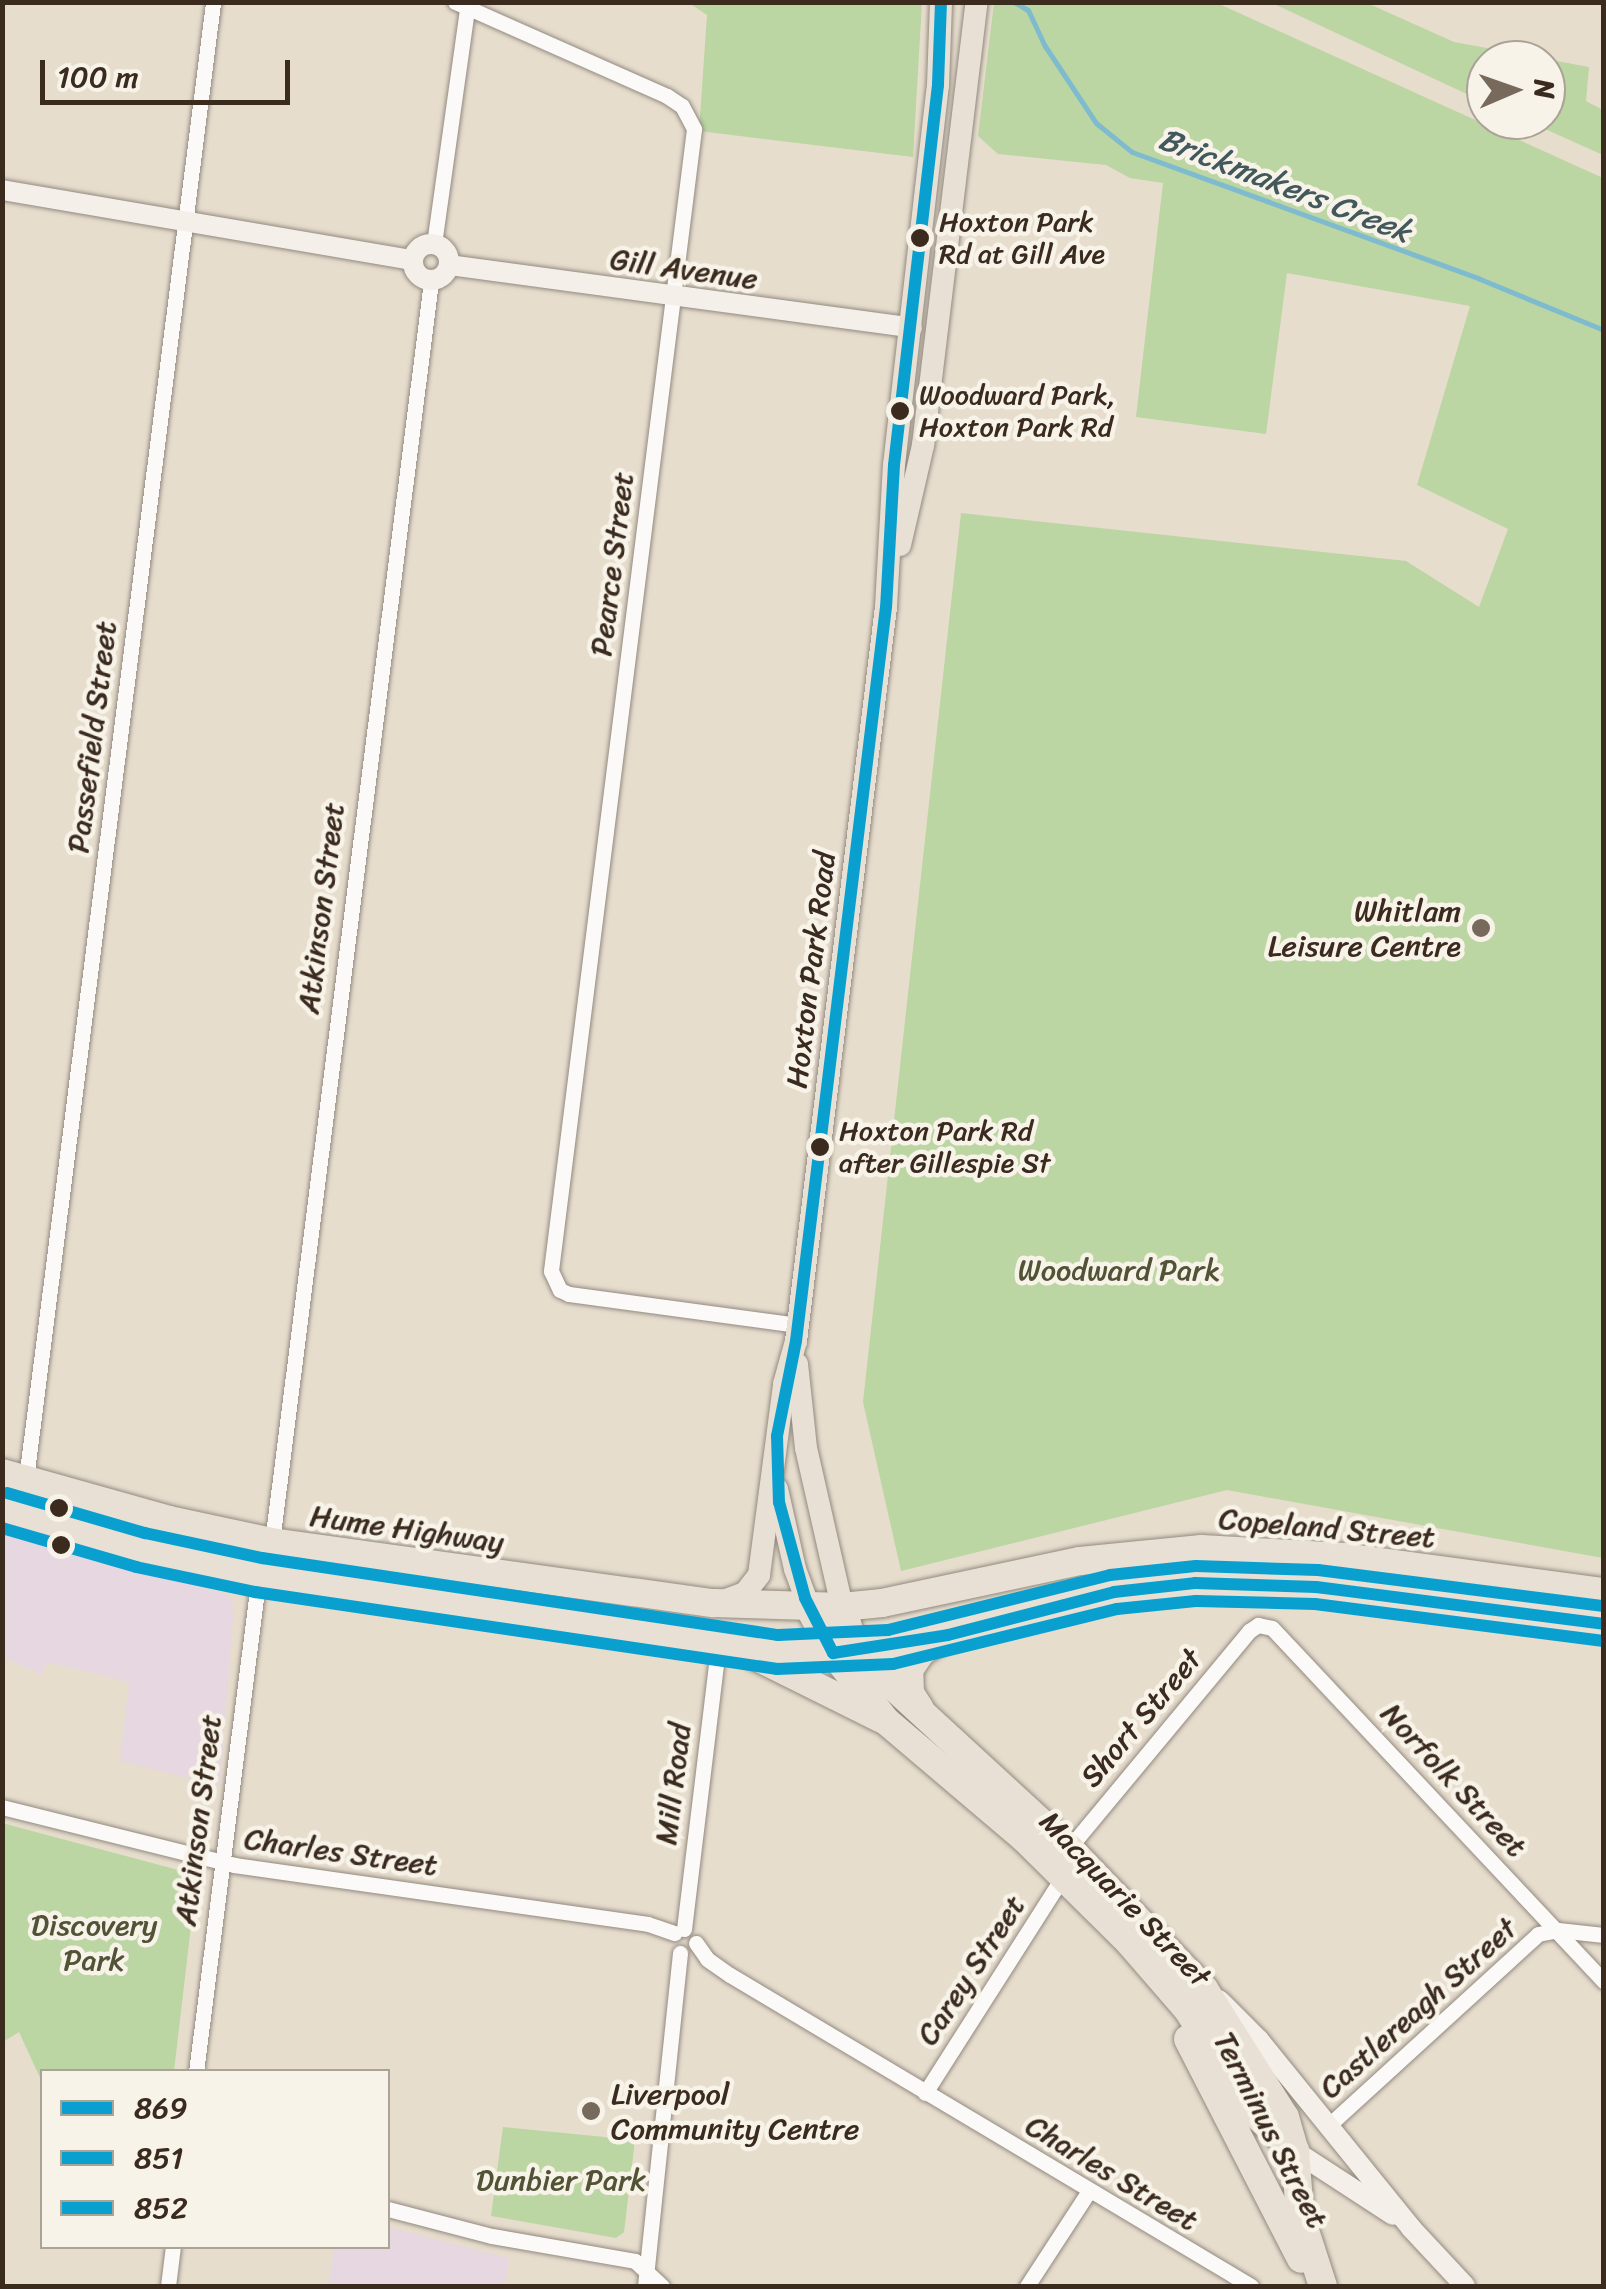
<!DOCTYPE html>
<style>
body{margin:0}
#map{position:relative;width:1606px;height:2289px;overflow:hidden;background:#e7ddcd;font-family:Sriracha,sans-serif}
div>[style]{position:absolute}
.built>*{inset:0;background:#e6d7e0}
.green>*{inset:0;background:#bbd5a3}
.stream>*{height:5px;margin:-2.5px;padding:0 2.5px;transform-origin:2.5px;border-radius:2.5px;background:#7fbbcf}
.roads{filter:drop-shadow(0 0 2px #928a80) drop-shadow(0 0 2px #928a80)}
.street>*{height:15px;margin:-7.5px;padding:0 7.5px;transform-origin:7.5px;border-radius:7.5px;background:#fbfaf8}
.secondary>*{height:20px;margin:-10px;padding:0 10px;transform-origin:10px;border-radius:10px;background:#f4f0e9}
.secondary>.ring{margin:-10px;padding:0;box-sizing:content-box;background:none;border:20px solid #f4f0e9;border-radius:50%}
.primary>*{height:22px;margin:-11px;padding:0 11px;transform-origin:11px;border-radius:11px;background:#e8e0d4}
.highway>*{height:28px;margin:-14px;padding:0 14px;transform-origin:14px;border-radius:14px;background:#e8e0d4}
.bus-1>*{height:12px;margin:-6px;padding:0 6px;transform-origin:6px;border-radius:6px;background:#09a0d0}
.bus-2>*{height:12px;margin:-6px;padding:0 6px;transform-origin:6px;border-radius:6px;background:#09a0d0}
.bus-3>*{height:12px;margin:-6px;padding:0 6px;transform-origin:6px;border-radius:6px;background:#09a0d0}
.dots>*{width:28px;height:28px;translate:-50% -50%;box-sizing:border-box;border:5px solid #f7f3e8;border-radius:50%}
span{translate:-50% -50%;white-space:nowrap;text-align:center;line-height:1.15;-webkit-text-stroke:9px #f7f3e8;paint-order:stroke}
.bus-label{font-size:28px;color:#3b2a1e}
.left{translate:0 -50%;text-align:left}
.street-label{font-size:30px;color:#3b2a1e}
.poi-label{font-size:30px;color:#3b2a1e}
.right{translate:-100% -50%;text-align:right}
.park-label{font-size:30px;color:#525336}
.water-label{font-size:32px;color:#43585c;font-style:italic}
.frame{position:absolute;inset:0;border:5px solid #3b2a1e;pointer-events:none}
.legend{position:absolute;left:40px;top:2069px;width:350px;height:180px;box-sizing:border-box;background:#f7f3e8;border:2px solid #aca397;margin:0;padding:12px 18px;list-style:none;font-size:30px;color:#3b2a1e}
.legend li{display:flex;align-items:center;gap:20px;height:50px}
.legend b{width:50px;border:2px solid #aca397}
.north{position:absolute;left:1466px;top:40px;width:100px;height:100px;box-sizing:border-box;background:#f7f3e8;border:2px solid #aca397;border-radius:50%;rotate:88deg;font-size:28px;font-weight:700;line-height:40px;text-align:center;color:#3b2a1e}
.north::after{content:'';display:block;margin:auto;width:35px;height:45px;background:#77695b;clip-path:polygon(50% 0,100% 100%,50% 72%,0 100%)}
.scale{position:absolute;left:40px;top:60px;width:250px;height:45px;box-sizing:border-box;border:5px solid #3b2a1e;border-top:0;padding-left:12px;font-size:30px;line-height:35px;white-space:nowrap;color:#3b2a1e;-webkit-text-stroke:8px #f7f3e8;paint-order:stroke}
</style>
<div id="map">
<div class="built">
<div style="clip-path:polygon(3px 1533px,226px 1594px,234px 1604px,220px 1786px,120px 1761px,129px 1682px,48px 1662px,41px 1675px,3px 1657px)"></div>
<div style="clip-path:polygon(388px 2227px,509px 2258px,505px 2286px,328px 2286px,334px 2247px,388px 2246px)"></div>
</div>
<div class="green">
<div style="clip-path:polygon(689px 3px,922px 3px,913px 157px,699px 131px,707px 15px)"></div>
<div style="clip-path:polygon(994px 3px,1217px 3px,1603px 178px,1603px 1558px,1227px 1490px,901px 1571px,863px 1402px,961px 513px,1406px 561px,1479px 607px,1508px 529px,1417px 485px,1470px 306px,1287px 273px,1266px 434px,1136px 417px,1163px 183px,1130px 178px,1106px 165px,998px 154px,978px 136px)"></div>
<div style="clip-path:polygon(1272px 3px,1367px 3px,1454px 42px,1589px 67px,1586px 101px,1603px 110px,1603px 155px,1525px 120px,1546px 120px,1546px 60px,1486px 60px,1486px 103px)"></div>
<div style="clip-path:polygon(2px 1823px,197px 1875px,174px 2071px,42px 2072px,42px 2082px,19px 2032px,3px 2042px)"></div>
<div style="clip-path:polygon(503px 2127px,635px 2140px,624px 2232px,616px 2238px,491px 2216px)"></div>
</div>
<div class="stream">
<div style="left:1014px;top:2px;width:16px;rotate:30deg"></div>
<div style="left:1028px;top:10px;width:40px;rotate:65deg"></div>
<div style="left:1045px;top:46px;width:92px;rotate:56.5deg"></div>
<div style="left:1096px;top:123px;width:46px;rotate:38.9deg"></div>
<div style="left:1132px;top:152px;width:370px;rotate:20deg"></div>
<div style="left:1480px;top:279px;width:134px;rotate:22.4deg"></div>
</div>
<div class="roads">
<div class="street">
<div style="left:455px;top:2px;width:232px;rotate:23.9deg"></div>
<div style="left:667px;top:96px;width:18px;rotate:34deg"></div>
<div style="left:682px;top:106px;width:26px;rotate:62deg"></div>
<div style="left:694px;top:129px;width:1151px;rotate:97.14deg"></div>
<div style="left:551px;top:1271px;width:21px;rotate:65deg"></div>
<div style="left:560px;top:1290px;width:10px;rotate:24deg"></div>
<div style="left:569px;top:1294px;width:231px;rotate:7.7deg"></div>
<div style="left:434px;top:244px;width:237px;rotate:-82deg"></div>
<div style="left:26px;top:1479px;width:1489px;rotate:-82.78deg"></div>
<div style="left:272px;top:1542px;width:1271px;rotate:-82.81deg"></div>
<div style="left:2px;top:1807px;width:239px;rotate:14deg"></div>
<div style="left:234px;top:1865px;width:418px;rotate:8.1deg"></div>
<div style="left:648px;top:1924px;width:28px;rotate:19deg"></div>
<div style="left:1069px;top:1848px;width:282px;rotate:-50.3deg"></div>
<div style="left:1249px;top:1631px;width:11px;rotate:-34deg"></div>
<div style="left:1258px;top:1625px;width:14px;rotate:12deg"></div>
<div style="left:1272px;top:1628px;width:485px;rotate:46.8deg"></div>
<div style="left:684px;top:1929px;width:285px;rotate:-83.1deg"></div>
<div style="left:696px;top:1943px;width:19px;rotate:55deg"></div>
<div style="left:707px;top:1959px;width:28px;rotate:35deg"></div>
<div style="left:730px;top:1975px;width:607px;rotate:30.83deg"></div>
<div style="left:196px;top:2072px;width:501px;rotate:-82.78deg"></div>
<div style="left:925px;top:2093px;width:257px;rotate:-57.5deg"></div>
<div style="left:1329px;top:2125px;width:283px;rotate:-42.4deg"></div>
<div style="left:1538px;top:1934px;width:20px;rotate:-11deg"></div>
<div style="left:1558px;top:1930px;width:46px;rotate:6.2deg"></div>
<div style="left:388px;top:2209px;width:107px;rotate:14.6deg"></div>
<div style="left:492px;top:2236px;width:145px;rotate:9.9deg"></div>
<div style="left:635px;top:2261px;width:37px;rotate:43deg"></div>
<div style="left:168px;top:2286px;width:40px;rotate:-82.9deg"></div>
<div style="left:645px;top:2286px;width:335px;rotate:-84deg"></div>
<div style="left:1027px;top:2286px;width:113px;rotate:-56.9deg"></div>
</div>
<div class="secondary">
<div style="left:2px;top:190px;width:417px;rotate:9.7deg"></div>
<div class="ring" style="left:413px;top:244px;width:16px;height:16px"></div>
<div style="left:449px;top:265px;width:467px;rotate:7.7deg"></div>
<div style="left:1219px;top:2000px;width:57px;rotate:45deg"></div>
<div style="left:1259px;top:2040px;width:242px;rotate:51deg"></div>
<div style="left:1411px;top:2228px;width:79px;rotate:47deg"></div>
<div style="left:1295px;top:2151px;width:117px;rotate:33.1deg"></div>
</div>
<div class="primary">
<div style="left:900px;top:545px;width:103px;rotate:-77deg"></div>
<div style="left:923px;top:445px;width:446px;rotate:-83.1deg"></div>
<div style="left:797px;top:1364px;width:84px;rotate:83.9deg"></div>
<div style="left:806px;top:1448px;width:163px;rotate:77.2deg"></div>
<div style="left:777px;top:1489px;width:82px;rotate:77.3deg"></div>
<div style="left:795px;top:1569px;width:40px;rotate:69.8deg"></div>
<div style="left:723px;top:1601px;width:23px;rotate:-20deg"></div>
<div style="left:745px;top:1593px;width:23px;rotate:-52deg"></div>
<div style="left:759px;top:1575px;width:193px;rotate:-82.5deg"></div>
<div style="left:784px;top:1384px;width:45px;rotate:-74.4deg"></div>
<div style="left:796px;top:1341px;width:739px;rotate:-83.01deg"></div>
<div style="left:886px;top:607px;width:142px;rotate:-86.8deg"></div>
<div style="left:894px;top:465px;width:383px;rotate:-83.4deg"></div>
<div style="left:938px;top:85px;width:83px;rotate:-87.9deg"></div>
</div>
<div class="highway">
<div style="left:2px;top:1473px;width:173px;rotate:15.7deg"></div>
<div style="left:169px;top:1520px;width:105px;rotate:12.1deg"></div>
<div style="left:272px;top:1542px;width:446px;rotate:7.9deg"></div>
<div style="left:714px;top:1603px;width:128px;rotate:1.8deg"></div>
<div style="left:842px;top:1607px;width:40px;rotate:-5.7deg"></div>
<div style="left:882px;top:1603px;width:202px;rotate:-12deg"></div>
<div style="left:1080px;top:1561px;width:122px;rotate:-5.7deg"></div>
<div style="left:1201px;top:1549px;width:143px;rotate:3.2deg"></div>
<div style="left:1344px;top:1557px;width:262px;rotate:7.7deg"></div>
<div style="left:2px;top:1510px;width:145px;rotate:16.1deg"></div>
<div style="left:141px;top:1550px;width:121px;rotate:12deg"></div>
<div style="left:259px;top:1575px;width:524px;rotate:8.46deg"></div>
<div style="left:777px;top:1652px;width:56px;rotate:1deg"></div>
<div style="left:833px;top:1653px;width:58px;rotate:-5.9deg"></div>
<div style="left:891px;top:1647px;width:230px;rotate:-13.9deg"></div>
<div style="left:1114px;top:1592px;width:81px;rotate:-6.3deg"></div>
<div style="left:1195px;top:1583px;width:121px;rotate:1.9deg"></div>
<div style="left:1316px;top:1587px;width:290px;rotate:7.3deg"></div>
<div style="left:809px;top:1607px;width:52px;rotate:62.4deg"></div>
<div style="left:833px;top:1653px;width:86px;rotate:52.1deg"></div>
<div style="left:886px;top:1721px;width:181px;rotate:40.3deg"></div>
<div style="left:1024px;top:1838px;width:149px;rotate:44.7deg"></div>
<div style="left:1130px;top:1943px;width:89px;rotate:49.1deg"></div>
<div style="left:1188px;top:2010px;width:117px;rotate:57.9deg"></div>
<div style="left:1250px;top:2109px;width:62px;rotate:43deg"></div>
<div style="left:842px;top:1607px;width:30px;rotate:73deg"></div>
<div style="left:851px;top:1636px;width:39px;rotate:55deg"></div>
<div style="left:873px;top:1668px;width:266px;rotate:42.6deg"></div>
<div style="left:1069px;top:1848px;width:195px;rotate:46.2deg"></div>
<div style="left:1204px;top:1989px;width:151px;rotate:57.7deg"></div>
<div style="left:1285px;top:2117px;width:35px;rotate:74deg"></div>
<div style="left:1295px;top:2151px;width:64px;rotate:85.5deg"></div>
<div style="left:1300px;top:2215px;width:75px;rotate:72.1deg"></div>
<div style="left:753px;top:1655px;width:142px;rotate:26.4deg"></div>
<div style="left:920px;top:1709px;width:19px;rotate:-122deg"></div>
<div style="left:910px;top:1693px;width:23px;rotate:-92deg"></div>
<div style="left:909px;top:1670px;width:22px;rotate:-56deg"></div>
<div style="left:921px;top:1652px;width:24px;rotate:-33deg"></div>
<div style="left:1188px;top:2039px;width:247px;rotate:62.8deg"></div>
</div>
</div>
<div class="bus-1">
<div style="left:941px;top:2px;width:83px;rotate:92.1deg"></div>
<div style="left:938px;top:85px;width:383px;rotate:96.6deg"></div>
<div style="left:894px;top:465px;width:142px;rotate:93.2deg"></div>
<div style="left:886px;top:607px;width:739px;rotate:96.99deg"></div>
<div style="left:796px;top:1341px;width:97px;rotate:101.3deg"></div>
<div style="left:777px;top:1436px;width:66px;rotate:88.3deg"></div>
<div style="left:779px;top:1502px;width:99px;rotate:74.8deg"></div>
<div style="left:805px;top:1598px;width:62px;rotate:63deg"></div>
<div style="left:833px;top:1653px;width:116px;rotate:-8.9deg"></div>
<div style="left:948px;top:1635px;width:171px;rotate:-14.5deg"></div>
<div style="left:1114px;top:1592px;width:81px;rotate:-6.3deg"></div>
<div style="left:1195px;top:1583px;width:121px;rotate:1.9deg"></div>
<div style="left:1316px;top:1587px;width:290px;rotate:7.3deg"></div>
</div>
<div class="bus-2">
<div style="left:2px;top:1528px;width:140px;rotate:16.2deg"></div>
<div style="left:136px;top:1567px;width:122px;rotate:11.9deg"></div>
<div style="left:255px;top:1592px;width:528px;rotate:8.39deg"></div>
<div style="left:777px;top:1669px;width:116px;rotate:-2.5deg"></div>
<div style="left:893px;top:1664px;width:231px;rotate:-13.8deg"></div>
<div style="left:1117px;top:1609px;width:79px;rotate:-5.8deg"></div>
<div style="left:1196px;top:1601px;width:119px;rotate:1.4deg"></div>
<div style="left:1315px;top:1604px;width:289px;rotate:7.3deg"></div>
</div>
<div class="bus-3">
<div style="left:7px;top:1493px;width:144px;rotate:16.2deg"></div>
<div style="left:145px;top:1533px;width:120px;rotate:12.1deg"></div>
<div style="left:262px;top:1558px;width:522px;rotate:8.49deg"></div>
<div style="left:778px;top:1635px;width:110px;rotate:-2.6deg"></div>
<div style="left:888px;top:1630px;width:229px;rotate:-13.9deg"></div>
<div style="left:1110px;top:1575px;width:86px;rotate:-6deg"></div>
<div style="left:1196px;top:1566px;width:122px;rotate:1.9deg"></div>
<div style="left:1318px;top:1570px;width:288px;rotate:7.2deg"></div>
</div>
<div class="dots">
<div style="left:920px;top:238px;background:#3b2a1e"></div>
<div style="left:900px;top:411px;background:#3b2a1e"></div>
<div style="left:1481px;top:928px;background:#77695b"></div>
<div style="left:820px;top:1147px;background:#3b2a1e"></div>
<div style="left:59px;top:1508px;background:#3b2a1e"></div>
<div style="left:61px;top:1545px;background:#3b2a1e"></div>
<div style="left:591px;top:2111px;background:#77695b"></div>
</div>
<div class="bus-label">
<span class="left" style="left:939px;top:238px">Hoxton Park<br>Rd at Gill Ave</span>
<span class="left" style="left:919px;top:411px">Woodward Park,<br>Hoxton Park Rd</span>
<span class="left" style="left:839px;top:1147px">Hoxton Park Rd<br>after Gillespie St</span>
</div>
<div class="street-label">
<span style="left:684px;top:269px;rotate:8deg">Gill Avenue</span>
<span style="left:612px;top:564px;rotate:-83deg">Pearce Street</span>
<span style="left:92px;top:737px;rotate:-83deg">Passefield Street</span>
<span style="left:321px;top:908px;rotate:-83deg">Atkinson Street</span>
<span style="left:811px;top:970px;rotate:-83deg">Hoxton Park Road</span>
<span style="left:1327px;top:1528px;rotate:5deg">Copeland Street</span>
<span style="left:407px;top:1529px;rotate:8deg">Hume Highway</span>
<span style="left:1141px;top:1718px;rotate:-50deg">Short Street</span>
<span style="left:1454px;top:1780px;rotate:47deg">Norfolk Street</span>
<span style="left:673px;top:1784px;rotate:-83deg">Mill Road</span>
<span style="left:198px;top:1820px;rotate:-83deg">Atkinson Street</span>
<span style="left:341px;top:1852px;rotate:8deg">Charles Street</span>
<span style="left:1125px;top:1899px;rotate:46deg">Macquarie Street</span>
<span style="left:971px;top:1970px;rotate:-57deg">Carey Street</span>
<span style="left:1418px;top:2008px;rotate:-42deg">Castlereagh Street</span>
<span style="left:1271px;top:2130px;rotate:63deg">Terminus Street</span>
<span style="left:1112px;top:2173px;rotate:31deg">Charles Street</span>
</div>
<div class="poi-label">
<span class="right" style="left:1461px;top:928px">Whitlam<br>Leisure Centre</span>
<span class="left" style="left:611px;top:2111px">Liverpool<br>Community Centre</span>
</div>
<div class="park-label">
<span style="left:1119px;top:1270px">Woodward Park</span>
<span style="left:94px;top:1942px">Discovery<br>Park</span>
<span style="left:561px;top:2180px">Dunbier Park</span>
</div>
<div class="water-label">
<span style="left:1285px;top:186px;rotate:21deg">Brickmakers Creek</span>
</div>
<div class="frame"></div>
<ul class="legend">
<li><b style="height:12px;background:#09a0d0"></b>869</li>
<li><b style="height:12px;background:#09a0d0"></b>851</li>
<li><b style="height:12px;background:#09a0d0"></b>852</li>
</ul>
<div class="north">N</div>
<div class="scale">100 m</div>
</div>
